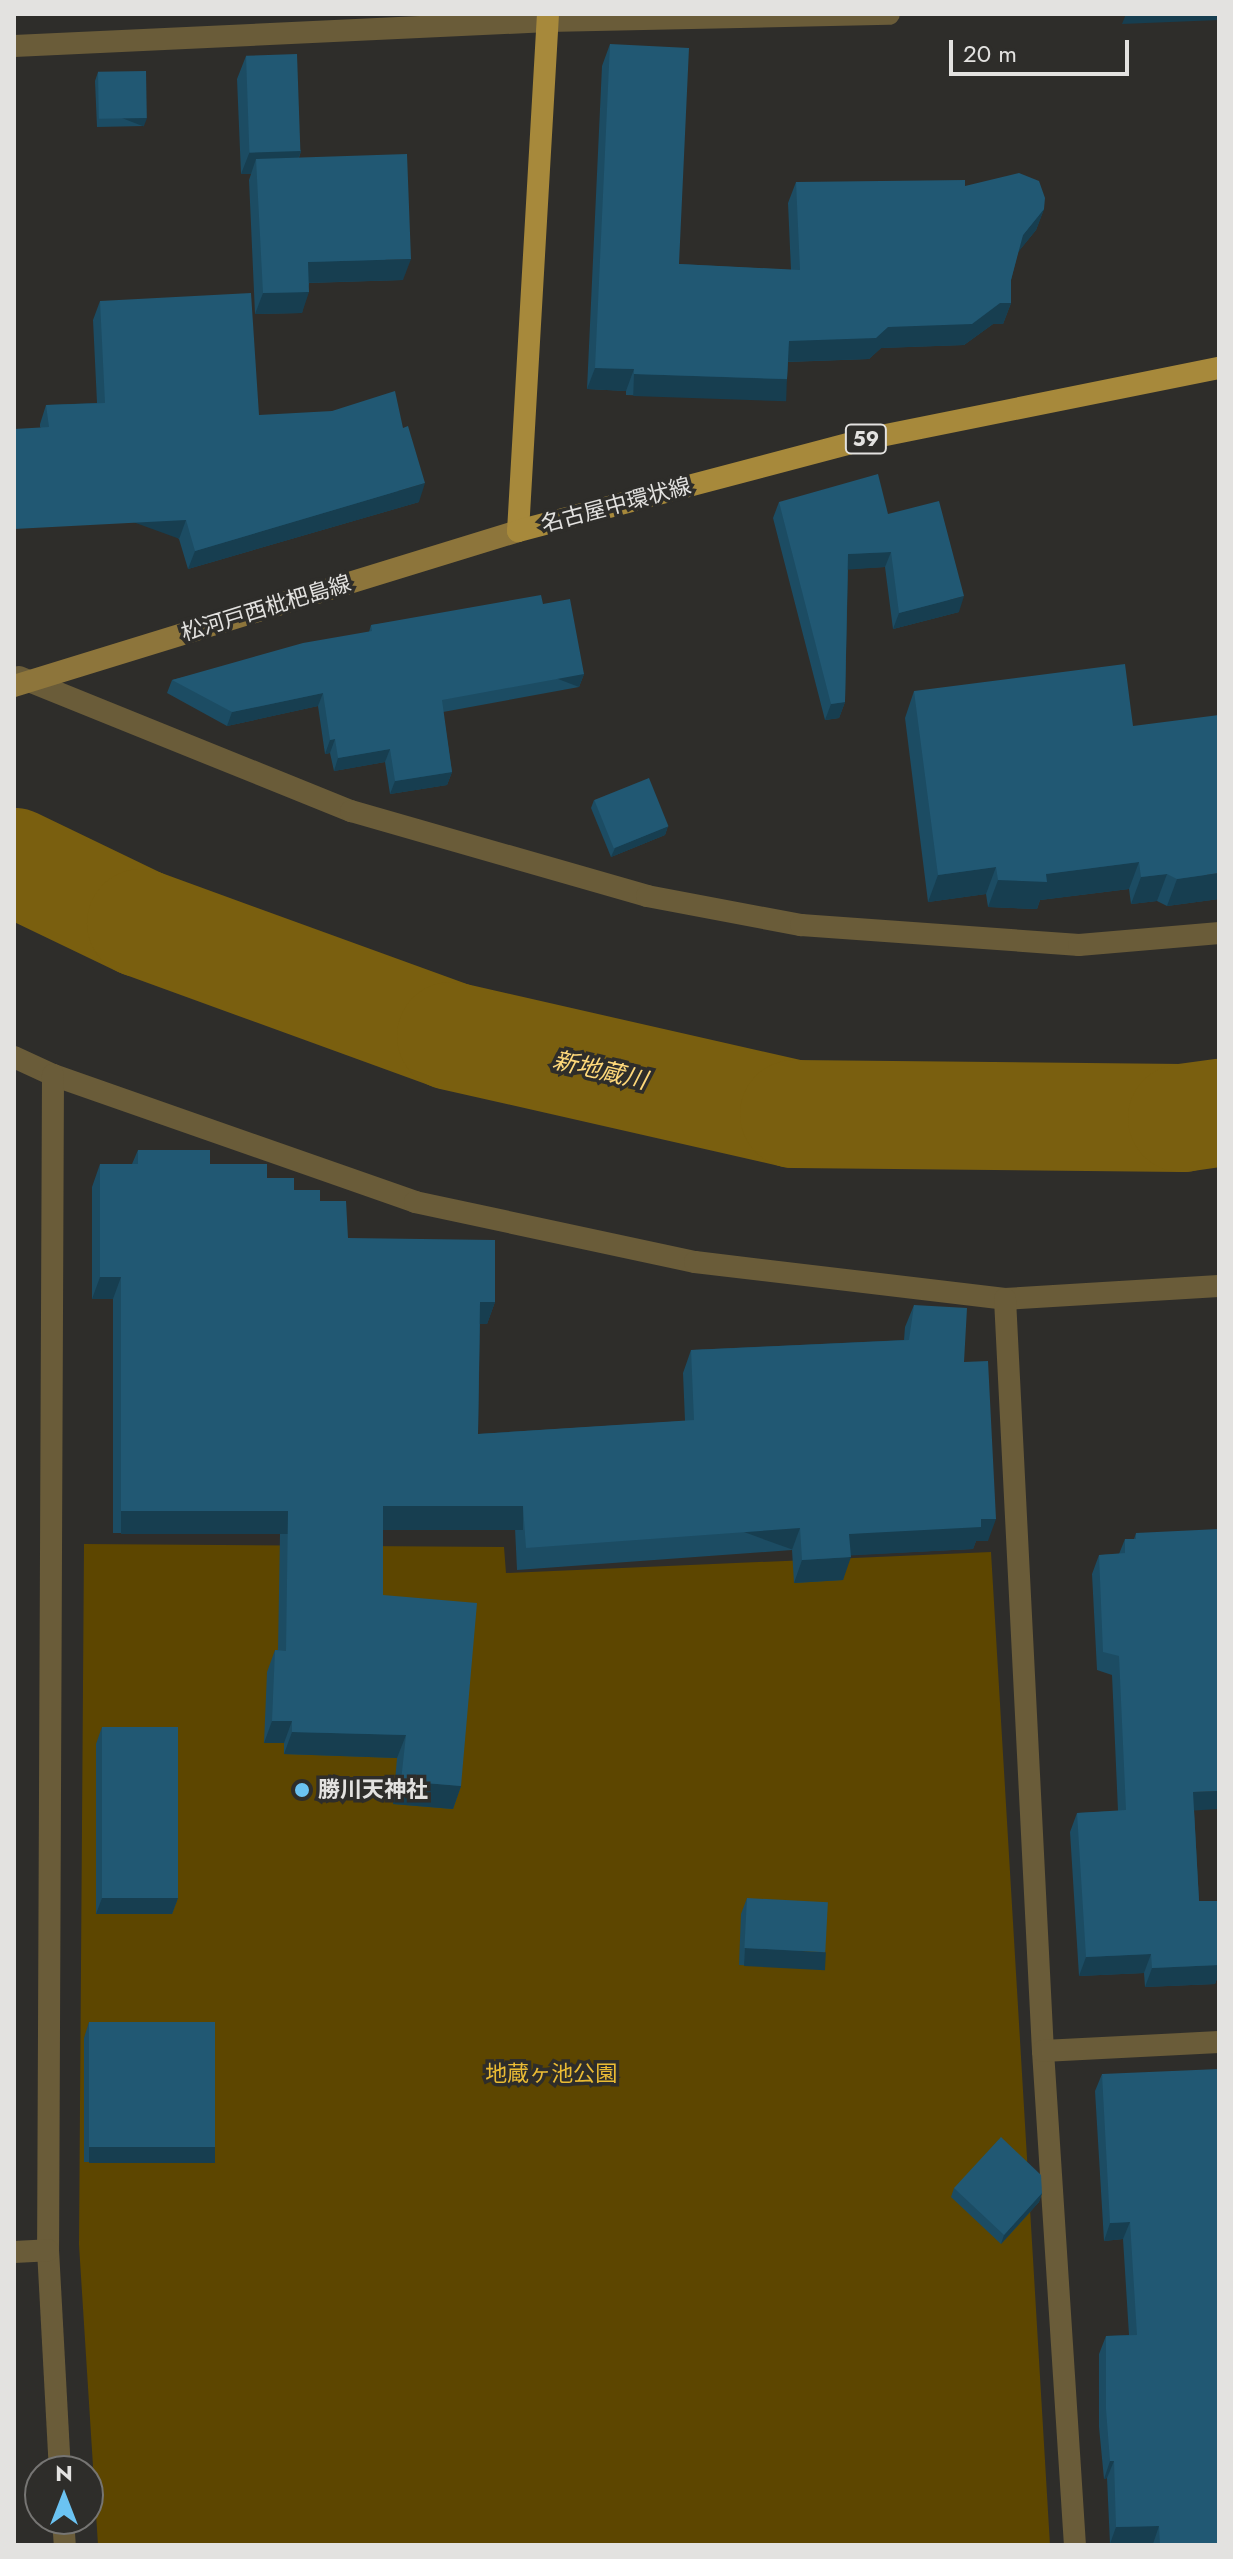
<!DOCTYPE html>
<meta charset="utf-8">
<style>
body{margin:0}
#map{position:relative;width:1233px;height:2559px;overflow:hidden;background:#2e2d2a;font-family:Jost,"Noto Sans JP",sans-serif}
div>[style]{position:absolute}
.green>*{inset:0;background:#5d4600}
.river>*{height:108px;margin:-54px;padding:0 54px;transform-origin:54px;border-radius:54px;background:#7a5f0f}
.minor>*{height:22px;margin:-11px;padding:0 11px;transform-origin:11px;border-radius:11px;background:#6a5c39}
.secondary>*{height:22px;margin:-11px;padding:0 11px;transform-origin:11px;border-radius:11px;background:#8d753b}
.primary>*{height:22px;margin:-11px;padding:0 11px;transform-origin:11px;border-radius:11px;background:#a7893b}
.wall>*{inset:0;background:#1c4c63}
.shaded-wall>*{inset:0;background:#173e50;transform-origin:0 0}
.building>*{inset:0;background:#215873;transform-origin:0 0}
.dots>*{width:22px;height:22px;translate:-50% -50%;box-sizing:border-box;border:4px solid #2e2d2a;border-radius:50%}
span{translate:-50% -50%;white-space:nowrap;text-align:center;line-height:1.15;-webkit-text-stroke:7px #2e2d2a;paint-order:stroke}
.shield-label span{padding:2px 6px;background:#2e2d2a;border:2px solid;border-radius:6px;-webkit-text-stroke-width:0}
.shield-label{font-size:20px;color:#e3e2e0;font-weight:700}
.street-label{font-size:22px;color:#e3e2e0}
.poi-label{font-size:22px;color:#e3e2e0;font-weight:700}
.left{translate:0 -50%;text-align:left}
.park-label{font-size:22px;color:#eabb34}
.water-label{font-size:24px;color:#fed87a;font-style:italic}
.frame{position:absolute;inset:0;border:16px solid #e3e2e0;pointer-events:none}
.north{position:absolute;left:24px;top:2455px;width:80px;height:80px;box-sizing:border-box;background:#2e2d2a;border:2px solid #767573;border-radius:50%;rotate:0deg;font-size:22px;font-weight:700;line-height:32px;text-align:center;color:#e3e2e0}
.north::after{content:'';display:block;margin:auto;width:28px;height:36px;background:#6bc3f2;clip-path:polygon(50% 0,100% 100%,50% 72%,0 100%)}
.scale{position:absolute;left:949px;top:40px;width:180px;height:36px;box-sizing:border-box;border:4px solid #e3e2e0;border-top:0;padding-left:10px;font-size:24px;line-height:28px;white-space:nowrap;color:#e3e2e0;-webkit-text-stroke:6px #2e2d2a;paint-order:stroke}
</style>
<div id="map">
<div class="green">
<div style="clip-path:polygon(84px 1544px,504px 1547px,506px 1573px,991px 1552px,1050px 2545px,98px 2545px,79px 2245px)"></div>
</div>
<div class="river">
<div style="left:14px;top:862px;width:141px;rotate:25.7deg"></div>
<div style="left:141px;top:923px;width:330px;rotate:20deg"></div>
<div style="left:451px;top:1036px;width:352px;rotate:12.8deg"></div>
<div style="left:794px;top:1114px;width:388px;rotate:0.6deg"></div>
<div style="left:1182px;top:1118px;width:37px;rotate:-8deg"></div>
</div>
<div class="minor">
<div style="left:14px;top:46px;width:535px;rotate:-2.68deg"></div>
<div style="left:548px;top:21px;width:341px;rotate:-1.2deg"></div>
<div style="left:19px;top:677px;width:358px;rotate:22deg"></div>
<div style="left:351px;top:811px;width:308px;rotate:16deg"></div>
<div style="left:647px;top:896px;width:157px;rotate:10.7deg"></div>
<div style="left:801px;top:925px;width:279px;rotate:4.1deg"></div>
<div style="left:1079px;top:945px;width:141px;rotate:-4.9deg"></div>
<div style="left:14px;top:1057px;width:43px;rotate:24.8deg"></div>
<div style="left:53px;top:1075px;width:384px;rotate:19.3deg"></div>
<div style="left:415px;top:1202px;width:286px;rotate:12.1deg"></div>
<div style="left:695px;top:1262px;width:312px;rotate:6.8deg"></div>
<div style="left:1005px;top:1299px;width:214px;rotate:-3.5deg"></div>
<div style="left:53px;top:1075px;width:1175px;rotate:90.24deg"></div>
<div style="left:48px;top:2250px;width:221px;rotate:86.9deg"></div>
<div style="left:1005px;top:1299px;width:753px;rotate:87.11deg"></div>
<div style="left:1043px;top:2051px;width:495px;rotate:86.3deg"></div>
<div style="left:1043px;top:2051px;width:176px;rotate:-2.9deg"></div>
<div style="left:14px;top:2252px;width:34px;rotate:-3deg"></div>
<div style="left:63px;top:2519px;width:26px;rotate:86deg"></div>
</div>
<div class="secondary">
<div style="left:14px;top:686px;width:527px;rotate:-17.09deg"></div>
</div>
<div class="primary">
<div style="left:548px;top:14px;width:518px;rotate:93.32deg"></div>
<div style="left:518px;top:531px;width:360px;rotate:-14.8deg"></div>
<div style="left:866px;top:439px;width:360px;rotate:-11.4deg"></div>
</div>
<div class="wall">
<div style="clip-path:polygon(610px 44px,679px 264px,791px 270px,788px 203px,796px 182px,965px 186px,1044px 209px,1036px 230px,1018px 252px,1011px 280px,1011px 303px,1003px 324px,993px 324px,964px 345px,881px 348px,869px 359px,788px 362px,787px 379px,780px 400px,626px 395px,626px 391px,587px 389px,602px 66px)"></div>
<div style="clip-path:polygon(246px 56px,301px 151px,299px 158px,403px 280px,309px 283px,302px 313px,255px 314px,249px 180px,251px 174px,241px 174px,237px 79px)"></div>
<div style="clip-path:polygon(98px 72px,144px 126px,97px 127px,95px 81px)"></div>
<div style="clip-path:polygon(100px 301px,259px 415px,419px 502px,188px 569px,179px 539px,40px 427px,40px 424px,46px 405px,97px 403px,93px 320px)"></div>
<div style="clip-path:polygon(779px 502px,888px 514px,959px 612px,893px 629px,885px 567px,848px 569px,845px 702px,839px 718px,825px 720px,773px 518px)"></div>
<div style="clip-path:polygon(543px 604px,584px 674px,579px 687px,443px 712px,452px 772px,447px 785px,390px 794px,385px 762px,334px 771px,330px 753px,325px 754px,318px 706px,227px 726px,167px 693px,172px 680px,369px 632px,371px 625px)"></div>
<div style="clip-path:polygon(914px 691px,1133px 726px,1219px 899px,1167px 906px,1157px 901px,1131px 904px,1129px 889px,1040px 900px,1037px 909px,988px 907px,986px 894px,928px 902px,905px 718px)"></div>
<div style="clip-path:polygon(594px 800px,668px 826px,665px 835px,611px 857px,591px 808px)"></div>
<div style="clip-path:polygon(138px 1150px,210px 1164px,267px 1178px,320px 1201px,348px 1238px,495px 1302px,487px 1324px,480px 1324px,478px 1434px,685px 1421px,683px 1373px,691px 1350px,904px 1340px,905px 1327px,914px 1305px,964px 1362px,988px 1541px,976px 1541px,973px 1549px,850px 1555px,843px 1580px,794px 1583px,792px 1550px,517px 1570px,515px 1528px,383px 1528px,383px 1595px,461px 1786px,453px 1809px,393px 1804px,397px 1758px,284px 1754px,284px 1743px,264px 1743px,267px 1672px,275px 1650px,278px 1650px,280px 1533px,113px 1533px,113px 1299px,92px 1299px,92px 1187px,100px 1164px,132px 1164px)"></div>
<div style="clip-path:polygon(1136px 1533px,1194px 1810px,1199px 1901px,1219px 1901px,1219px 1973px,1215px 1984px,1145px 1987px,1144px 1973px,1079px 1976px,1070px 1832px,1077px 1813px,1118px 1811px,1112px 1675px,1097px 1670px,1092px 1574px,1099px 1555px,1119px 1554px,1125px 1539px,1134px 1539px)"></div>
<div style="clip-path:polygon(102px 1727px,178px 1898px,172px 1914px,96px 1914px,96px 1744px)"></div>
<div style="clip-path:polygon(747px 1898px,820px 1969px,739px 1965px,741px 1914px)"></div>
<div style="clip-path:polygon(89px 2022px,215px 2147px,209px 2162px,84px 2162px,84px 2038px)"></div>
<div style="clip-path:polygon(1102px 2074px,1219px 2545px,1110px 2544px,1107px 2478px,1104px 2479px,1099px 2427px,1099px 2354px,1106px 2336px,1129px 2335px,1123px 2239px,1104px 2241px,1095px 2091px)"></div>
<div style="clip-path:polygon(954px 2188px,1042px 2193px,1039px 2202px,1001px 2244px,951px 2197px)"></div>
</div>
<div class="shaded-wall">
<div style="clip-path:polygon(1126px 14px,1219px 14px,1219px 20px,1122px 24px)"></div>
<div style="left:147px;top:118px;width:9px;height:47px;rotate:111deg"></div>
<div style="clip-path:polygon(250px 151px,301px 151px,293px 174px,256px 159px,251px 174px,241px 174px)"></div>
<div style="clip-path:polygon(1044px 209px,1036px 230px,1015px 256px,1023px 235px)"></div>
<div style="clip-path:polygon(411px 259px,403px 280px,301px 283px,308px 262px)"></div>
<div style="clip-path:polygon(309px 292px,302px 313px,255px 314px,263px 293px)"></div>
<div style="clip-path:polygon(1000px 303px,1011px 303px,1003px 324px,993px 324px,964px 345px,881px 348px,869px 359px,781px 362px,789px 341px,888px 327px)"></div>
<div style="clip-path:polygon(595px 368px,634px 369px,626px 391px,587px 389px)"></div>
<div style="left:634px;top:374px;width:153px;height:22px;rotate:2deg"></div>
<div style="clip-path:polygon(425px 483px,419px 502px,188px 569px,195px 551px)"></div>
<div style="left:186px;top:520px;width:20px;height:172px;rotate:110deg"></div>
<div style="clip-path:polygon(891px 552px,885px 567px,843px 570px,848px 554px)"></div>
<div style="clip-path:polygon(964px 596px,959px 612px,893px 629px,899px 613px)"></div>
<div style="left:584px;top:674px;width:14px;height:144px;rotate:111deg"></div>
<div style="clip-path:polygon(323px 693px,318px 706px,227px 726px,232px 712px)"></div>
<div style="clip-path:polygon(845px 702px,839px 718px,825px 720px,831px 704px)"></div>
<div style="clip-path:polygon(335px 739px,330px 753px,325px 754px,330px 740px)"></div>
<div style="clip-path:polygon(390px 749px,385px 762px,334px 771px,338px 758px)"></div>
<div style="clip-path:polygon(452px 772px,447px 785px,390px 794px,395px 781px)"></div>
<div style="clip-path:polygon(668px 826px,665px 835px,611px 857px,615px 848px)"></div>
<div style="clip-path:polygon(1139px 862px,1129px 889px,1040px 900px,1037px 909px,988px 907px,998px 880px)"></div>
<div style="clip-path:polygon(996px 867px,986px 894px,928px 902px,938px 875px)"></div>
<div style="clip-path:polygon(1219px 873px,1219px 899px,1167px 906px,1177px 879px)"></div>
<div style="clip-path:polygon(1167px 874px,1157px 901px,1131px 904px,1141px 877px)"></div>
<div style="clip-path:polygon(100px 1277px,121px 1277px,113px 1299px,92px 1299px)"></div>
<div style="clip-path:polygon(480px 1302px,495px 1302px,487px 1324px,472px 1324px)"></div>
<div style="left:383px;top:1506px;width:140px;height:24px"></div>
<div style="left:121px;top:1511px;width:167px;height:23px"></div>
<div style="clip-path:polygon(981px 1519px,996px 1519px,988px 1541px,976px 1541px,973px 1549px,841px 1556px,849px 1534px)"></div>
<div style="left:800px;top:1528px;width:23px;height:275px;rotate:110deg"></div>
<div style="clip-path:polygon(851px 1557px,843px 1580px,794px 1583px,802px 1560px)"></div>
<div style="clip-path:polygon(272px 1721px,292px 1721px,284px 1743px,264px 1743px)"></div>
<div style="clip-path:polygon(292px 1732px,406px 1735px,397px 1758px,284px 1754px)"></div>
<div style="clip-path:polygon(401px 1781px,461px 1786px,453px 1809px,393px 1804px)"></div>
<div style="clip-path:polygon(1219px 1791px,1219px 1809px,1186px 1811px,1193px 1792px)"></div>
<div style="clip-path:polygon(102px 1898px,178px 1898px,172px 1914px,96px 1914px)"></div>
<div style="left:745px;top:1948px;width:81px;height:18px;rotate:3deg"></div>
<div style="clip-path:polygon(1151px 1954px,1144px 1973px,1079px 1976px,1086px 1957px)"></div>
<div style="clip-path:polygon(1219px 1965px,1219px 1973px,1215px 1984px,1145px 1987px,1152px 1968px)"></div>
<div style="left:89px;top:2147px;width:126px;height:16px"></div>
<div style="clip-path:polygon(1042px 2193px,1039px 2202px,1001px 2244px,1004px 2235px)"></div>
<div style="clip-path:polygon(1130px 2222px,1123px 2239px,1104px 2241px,1110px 2223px)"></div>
<div style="clip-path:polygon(1110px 2461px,1114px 2461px,1107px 2478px,1104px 2479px)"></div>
<div style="clip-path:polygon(1159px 2526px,1153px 2544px,1110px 2544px,1116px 2527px)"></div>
</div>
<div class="building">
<div style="clip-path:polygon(610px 44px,689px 48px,679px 264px,800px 270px,796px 182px,965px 180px,965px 186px,1019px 173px,1039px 181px,1045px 198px,1044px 209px,1023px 235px,1011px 280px,1011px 303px,1000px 303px,972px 324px,888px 327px,876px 338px,789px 341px,787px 379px,634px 374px,634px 369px,595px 368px)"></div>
<div style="left:297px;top:54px;width:97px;height:51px;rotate:88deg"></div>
<div style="left:146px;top:71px;width:47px;height:48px;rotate:89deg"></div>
<div style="clip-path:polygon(407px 154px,411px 259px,308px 262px,309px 292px,263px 293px,256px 159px)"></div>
<div style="clip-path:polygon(251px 293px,259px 415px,332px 411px,395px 391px,403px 428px,408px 426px,425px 483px,195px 551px,186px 520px,14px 529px,14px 429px,49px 427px,46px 405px,105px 403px,100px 301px)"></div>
<div style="clip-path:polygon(878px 474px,888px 514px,939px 501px,964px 596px,899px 613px,891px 552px,848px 554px,845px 702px,831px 704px,779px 502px)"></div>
<div style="clip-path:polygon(541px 595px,543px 604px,570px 599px,584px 674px,442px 700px,452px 772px,395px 781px,390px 749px,338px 758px,335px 739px,330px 740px,323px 693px,232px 712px,172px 680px,303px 643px,372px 631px,371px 625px)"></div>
<div style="clip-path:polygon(1125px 664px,1133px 726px,1219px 715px,1219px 873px,1177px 879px,1167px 874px,1141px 877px,1139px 862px,1046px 874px,1047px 882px,998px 880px,996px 867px,938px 875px,914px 691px)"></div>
<div style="left:649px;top:778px;width:52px;height:59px;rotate:68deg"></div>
<div style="clip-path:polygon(138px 1150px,210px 1150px,210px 1164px,267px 1164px,267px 1178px,294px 1178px,294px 1190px,320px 1190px,320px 1201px,346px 1201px,348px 1238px,495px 1240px,495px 1302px,480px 1302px,478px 1434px,694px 1420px,691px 1350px,909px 1340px,914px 1305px,967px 1308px,964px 1362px,988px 1361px,996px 1519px,981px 1519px,981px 1527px,849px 1534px,851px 1557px,802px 1560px,800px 1528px,526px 1548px,523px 1506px,383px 1506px,383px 1595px,477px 1603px,461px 1786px,401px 1781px,406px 1735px,292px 1732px,292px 1721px,272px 1721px,275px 1650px,286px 1651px,288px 1511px,121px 1511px,121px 1277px,100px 1277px,100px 1164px,138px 1164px)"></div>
<div style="clip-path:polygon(1219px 1529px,1219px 1791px,1193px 1792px,1199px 1901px,1219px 1901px,1219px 1965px,1152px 1968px,1151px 1954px,1086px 1957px,1077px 1813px,1126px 1810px,1119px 1656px,1103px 1652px,1099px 1555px,1125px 1553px,1125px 1539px,1136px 1539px,1136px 1533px)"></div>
<div style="left:102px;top:1727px;width:76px;height:171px"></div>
<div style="left:747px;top:1898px;width:81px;height:50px;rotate:3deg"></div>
<div style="left:89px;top:2022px;width:126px;height:125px"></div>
<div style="clip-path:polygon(1219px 2069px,1219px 2545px,1160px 2545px,1159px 2526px,1116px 2527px,1114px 2461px,1110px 2461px,1106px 2409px,1106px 2336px,1137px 2335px,1130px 2222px,1110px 2223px,1102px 2074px)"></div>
<div style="clip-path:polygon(1001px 2137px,1041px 2175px,1042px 2193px,1004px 2235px,954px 2188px)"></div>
</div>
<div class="dots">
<div style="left:302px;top:1790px;background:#6bc3f2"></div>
</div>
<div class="shield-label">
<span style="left:866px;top:439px">59</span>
</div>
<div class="street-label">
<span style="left:616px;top:505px;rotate:-15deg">名古屋中環状線</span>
<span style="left:266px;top:608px;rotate:-17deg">松河戸西枇杷島線</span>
</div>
<div class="poi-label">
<span class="left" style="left:318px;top:1790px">勝川天神社</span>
</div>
<div class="park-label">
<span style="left:551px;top:2074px">地蔵ヶ池公園</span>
</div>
<div class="water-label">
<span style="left:600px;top:1070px;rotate:13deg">新地蔵川</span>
</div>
<div class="frame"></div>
<div class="north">N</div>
<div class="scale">20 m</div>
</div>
